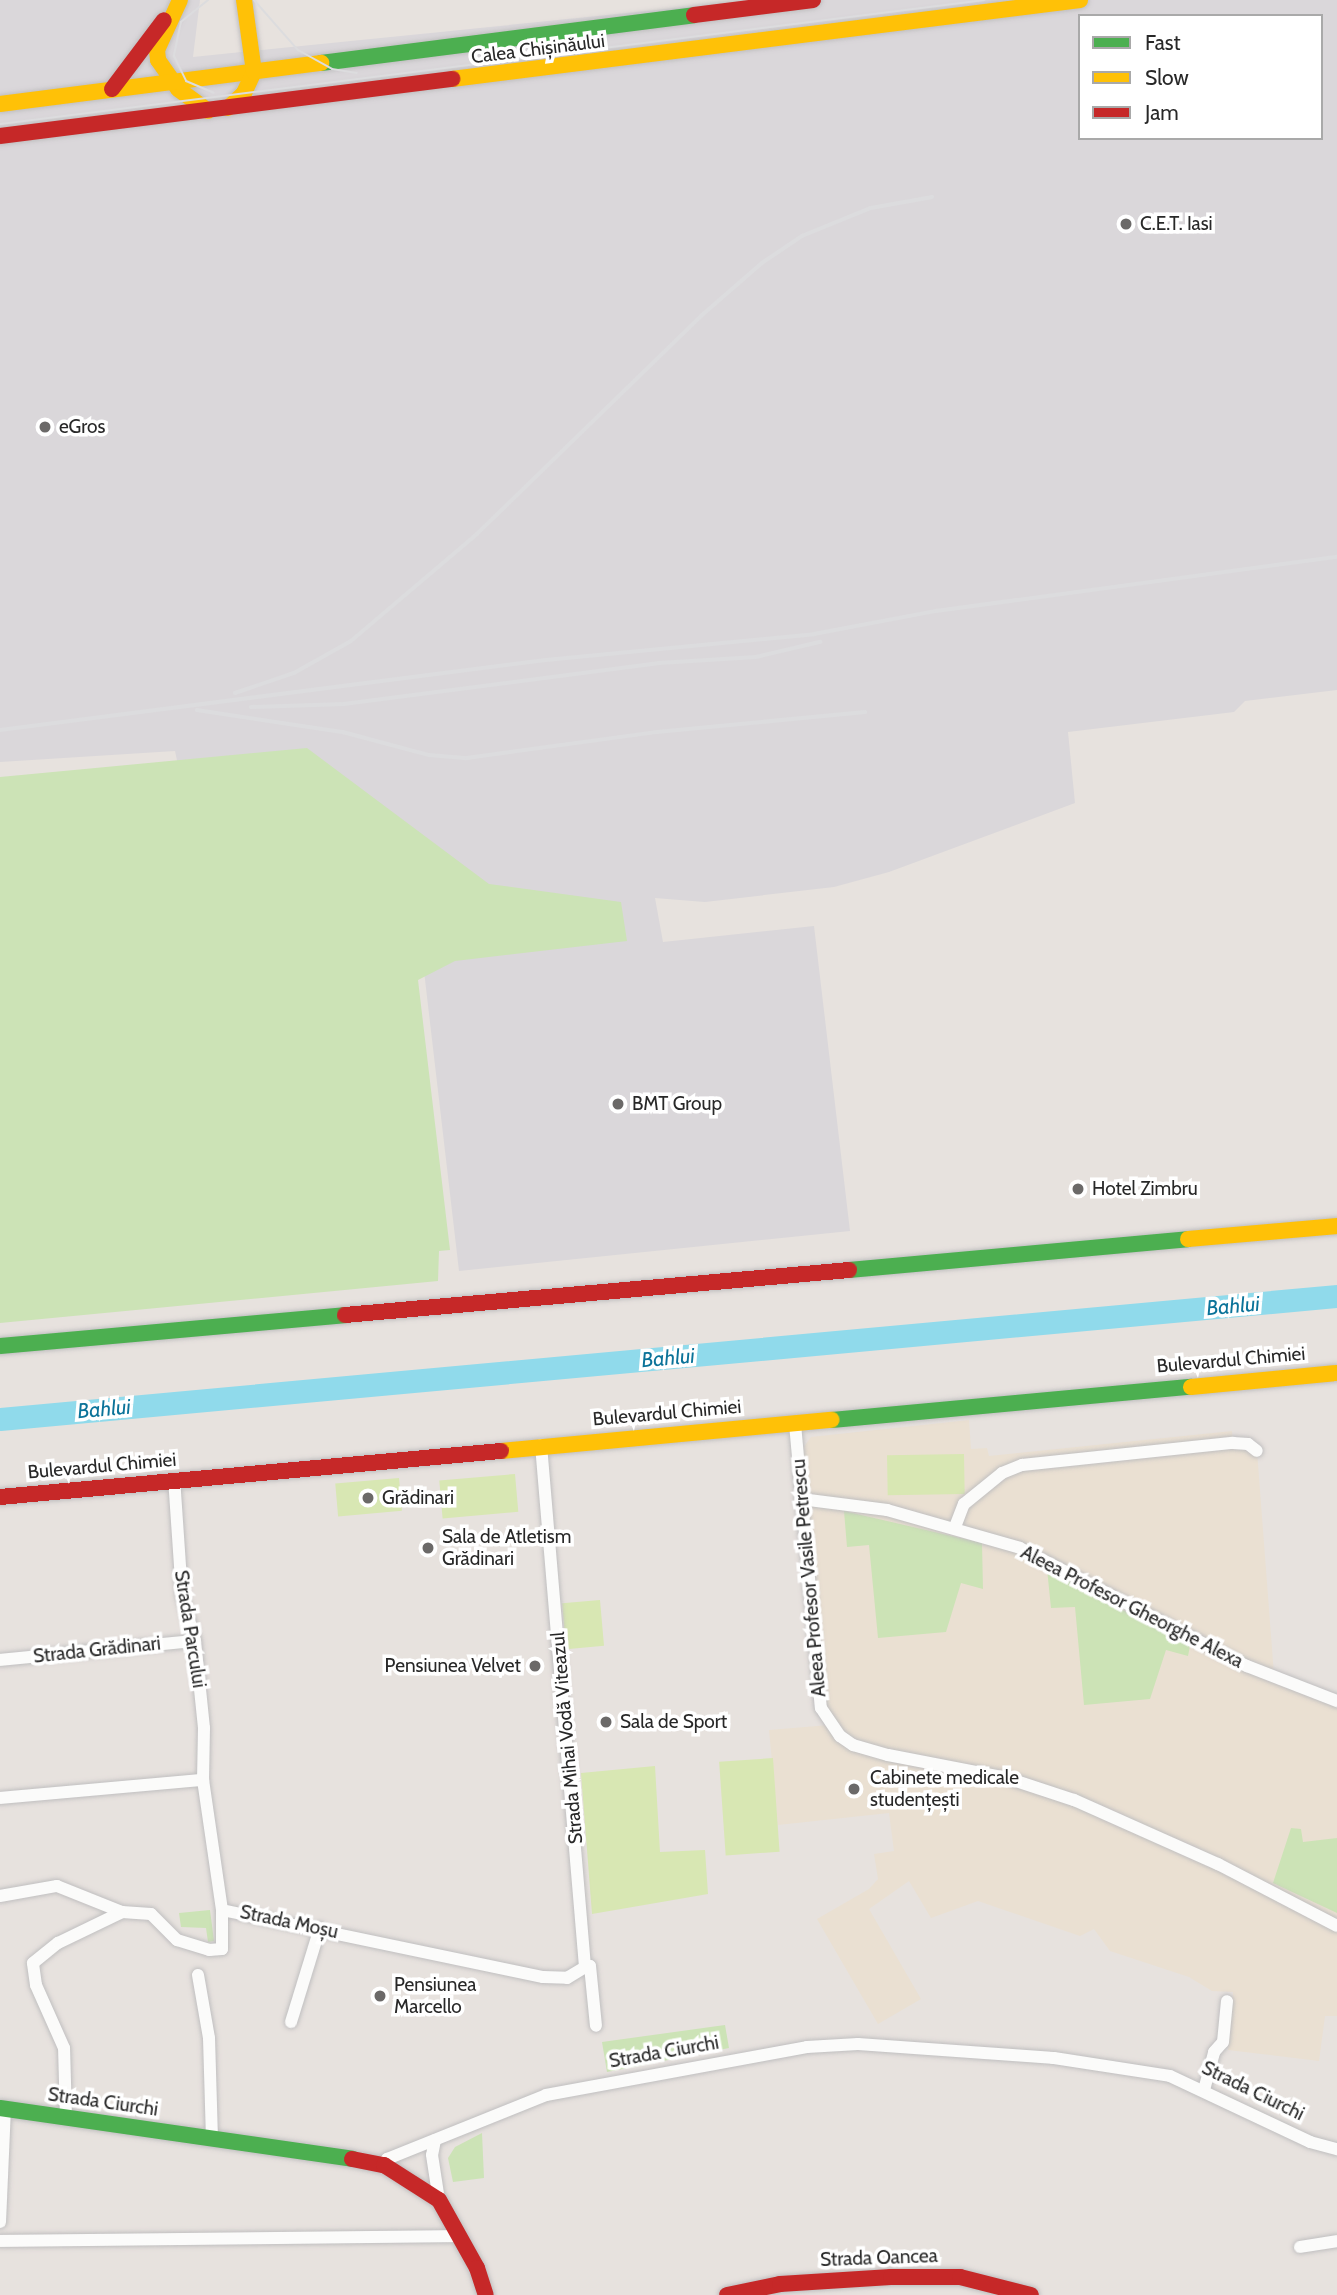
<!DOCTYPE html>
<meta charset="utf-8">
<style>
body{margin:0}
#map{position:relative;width:1337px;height:2295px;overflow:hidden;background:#e7e2de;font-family:Cabin,sans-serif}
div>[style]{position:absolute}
.industrial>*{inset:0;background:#dad7da}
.education>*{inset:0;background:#eae0d2}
.green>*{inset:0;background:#cce3b6}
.pitch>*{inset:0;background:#d8e7b3;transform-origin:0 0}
.river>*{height:23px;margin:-11.5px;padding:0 11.5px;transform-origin:11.5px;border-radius:11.5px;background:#90daeb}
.roads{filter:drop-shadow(0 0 2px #c0bfc0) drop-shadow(0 0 2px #c0bfc0)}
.street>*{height:12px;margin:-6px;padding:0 6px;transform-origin:6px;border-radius:6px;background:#fbfbfa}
.fast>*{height:16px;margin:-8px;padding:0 8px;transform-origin:8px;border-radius:8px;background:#4caf50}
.slow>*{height:16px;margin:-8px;padding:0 8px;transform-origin:8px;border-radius:8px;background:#ffc107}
.jam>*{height:16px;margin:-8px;padding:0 8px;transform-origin:8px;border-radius:8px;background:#c62828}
.tram>*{height:2px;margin:-1px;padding:0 1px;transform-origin:1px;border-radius:1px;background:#dcdcde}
.rail>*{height:3.5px;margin:-1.75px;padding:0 1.75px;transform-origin:1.75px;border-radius:1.75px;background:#dcdcde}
.dots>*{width:19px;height:19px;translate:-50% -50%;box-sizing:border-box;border:4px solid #fff;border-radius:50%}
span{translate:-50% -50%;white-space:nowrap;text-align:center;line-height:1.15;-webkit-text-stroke:7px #fff;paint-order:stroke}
.street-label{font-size:19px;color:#282828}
.poi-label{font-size:19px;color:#282828}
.left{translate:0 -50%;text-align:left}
.right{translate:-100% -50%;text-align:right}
.water-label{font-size:21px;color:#0b7399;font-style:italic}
.legend{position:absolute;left:1078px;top:14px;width:245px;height:126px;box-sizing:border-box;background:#fff;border:2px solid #a9a9a9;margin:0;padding:9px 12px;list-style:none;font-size:21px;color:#282828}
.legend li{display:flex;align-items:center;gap:14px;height:35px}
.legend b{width:35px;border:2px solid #a9a9a9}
</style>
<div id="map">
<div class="industrial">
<div style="clip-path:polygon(evenodd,0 0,200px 0,193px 57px,756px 0,1337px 0,1337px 690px,1245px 701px,1234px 712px,1068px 732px,1075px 803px,889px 872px,834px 887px,705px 902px,655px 898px,663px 942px,814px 926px,850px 1231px,459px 1271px,424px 971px,227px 996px,175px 751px,0 762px,0 0,1080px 16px,1321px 16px,1321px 138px,1080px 138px,1080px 16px)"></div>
</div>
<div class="education">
<div style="clip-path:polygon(969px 1420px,971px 1449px,987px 1448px,989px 1456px,1232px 1431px,1233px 1443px,1257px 1451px,1274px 1675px,1337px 1700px,1337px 2016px,1325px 2016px,1319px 2061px,1228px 2050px,1233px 1992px,1212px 1991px,1189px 1977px,1110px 1951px,1094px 1929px,1080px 1936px,978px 1901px,931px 1918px,909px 1881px,869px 1909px,921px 1999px,878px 2024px,817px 1919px,869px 1889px,878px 1879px,874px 1854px,894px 1851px,889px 1813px,778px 1825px,769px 1730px,829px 1725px,821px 1708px,803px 1448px,811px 1437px)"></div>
</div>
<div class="green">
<div style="clip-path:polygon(307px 748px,489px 884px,621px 902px,627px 941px,455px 961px,418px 980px,450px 1250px,439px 1251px,438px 1281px,0 1323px,0 777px)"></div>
<div style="clip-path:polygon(844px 1511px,982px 1543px,983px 1589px,961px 1583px,946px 1632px,878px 1638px,869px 1545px,847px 1547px)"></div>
<div style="clip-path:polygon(1047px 1569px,1190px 1646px,1188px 1656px,1166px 1650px,1150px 1699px,1084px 1705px,1075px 1607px,1051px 1608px)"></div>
<div style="clip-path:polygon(1291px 1828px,1301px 1829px,1303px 1842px,1337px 1838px,1337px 1913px,1273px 1883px)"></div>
<div style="clip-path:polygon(210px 1910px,214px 1941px,208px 1942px,206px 1928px,181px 1927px,179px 1913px)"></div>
<div style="clip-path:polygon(725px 2025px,729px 2048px,607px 2072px,602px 2042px)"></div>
<div style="clip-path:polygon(482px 2133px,484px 2178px,453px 2182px,448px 2158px,455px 2147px)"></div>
</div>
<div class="pitch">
<div style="left:964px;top:1454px;width:40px;height:77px;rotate:89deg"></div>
<div style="left:515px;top:1474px;width:38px;height:76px;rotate:85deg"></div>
<div style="left:399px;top:1478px;width:33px;height:64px;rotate:85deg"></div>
<div style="left:600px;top:1600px;width:46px;height:38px;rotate:85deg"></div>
<div style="left:773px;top:1758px;width:94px;height:54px;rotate:86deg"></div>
<div style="clip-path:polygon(655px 1766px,660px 1852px,705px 1850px,708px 1894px,592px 1914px,581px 1773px)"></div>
</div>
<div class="river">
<div style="left:0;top:1419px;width:1343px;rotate:-5.26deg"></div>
</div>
<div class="roads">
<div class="street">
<div style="left:795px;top:1424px;width:285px;rotate:84.8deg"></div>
<div style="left:821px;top:1708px;width:34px;rotate:56deg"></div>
<div style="left:840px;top:1736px;width:16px;rotate:35deg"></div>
<div style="left:853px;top:1745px;width:36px;rotate:16deg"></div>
<div style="left:888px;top:1755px;width:121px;rotate:10.9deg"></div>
<div style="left:1007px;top:1778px;width:71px;rotate:18.2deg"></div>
<div style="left:1074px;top:1800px;width:158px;rotate:24deg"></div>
<div style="left:1218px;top:1864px;width:134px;rotate:27.5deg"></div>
<div style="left:541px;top:1445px;width:524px;rotate:85.18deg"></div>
<div style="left:585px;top:1967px;width:5px;rotate:-11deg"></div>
<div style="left:590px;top:1966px;width:60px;rotate:84.3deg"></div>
<div style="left:801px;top:1499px;width:87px;rotate:7.3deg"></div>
<div style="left:887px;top:1510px;width:138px;rotate:15.9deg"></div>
<div style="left:1020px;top:1548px;width:256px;rotate:27.5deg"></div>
<div style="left:1247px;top:1666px;width:97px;rotate:21.3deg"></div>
<div style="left:955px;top:1527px;width:25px;rotate:-69deg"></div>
<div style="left:964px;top:1504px;width:49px;rotate:-39.2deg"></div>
<div style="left:1002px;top:1473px;width:22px;rotate:-22deg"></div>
<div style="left:1022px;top:1465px;width:212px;rotate:-6deg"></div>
<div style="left:1233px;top:1443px;width:15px;rotate:4deg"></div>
<div style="left:1248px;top:1444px;width:11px;rotate:38deg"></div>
<div style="left:0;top:1660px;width:196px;rotate:-5.6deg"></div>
<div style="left:0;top:1798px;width:204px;rotate:-5.1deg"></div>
<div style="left:0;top:1896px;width:58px;rotate:-10deg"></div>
<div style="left:57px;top:1886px;width:70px;rotate:21.8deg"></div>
<div style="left:122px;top:1912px;width:29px;rotate:4deg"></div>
<div style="left:151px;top:1914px;width:37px;rotate:45deg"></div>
<div style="left:177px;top:1940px;width:34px;rotate:17deg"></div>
<div style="left:209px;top:1950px;width:13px;rotate:-4deg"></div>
<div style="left:222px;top:1949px;width:39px;rotate:-90deg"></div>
<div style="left:222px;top:1910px;width:131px;rotate:-98.3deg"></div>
<div style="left:203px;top:1780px;width:52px;rotate:-88.9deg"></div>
<div style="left:204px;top:1728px;width:87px;rotate:-95.9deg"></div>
<div style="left:195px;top:1641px;width:48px;rotate:-105.8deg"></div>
<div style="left:182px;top:1595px;width:116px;rotate:-93.9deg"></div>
<div style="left:222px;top:1910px;width:328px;rotate:11.8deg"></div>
<div style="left:543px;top:1977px;width:24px;rotate:2deg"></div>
<div style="left:567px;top:1978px;width:21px;rotate:-31deg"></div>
<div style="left:198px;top:1975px;width:64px;rotate:80.1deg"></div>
<div style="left:209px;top:2038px;width:99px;rotate:88.3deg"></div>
<div style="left:291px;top:2022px;width:98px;rotate:-72.9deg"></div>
<div style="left:1204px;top:2090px;width:39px;rotate:-75deg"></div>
<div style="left:1214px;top:2052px;width:13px;rotate:-48deg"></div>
<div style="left:1223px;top:2042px;width:41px;rotate:-84.4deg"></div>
<div style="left:66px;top:2118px;width:70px;rotate:-91.6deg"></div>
<div style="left:64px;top:2048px;width:69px;rotate:-114deg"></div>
<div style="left:36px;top:1985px;width:22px;rotate:-98deg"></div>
<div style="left:33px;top:1963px;width:32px;rotate:-39deg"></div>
<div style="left:58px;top:1943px;width:71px;rotate:-25.8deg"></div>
<div style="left:435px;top:2140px;width:15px;rotate:101deg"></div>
<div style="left:432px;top:2155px;width:46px;rotate:81.2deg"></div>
<div style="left:384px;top:2165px;width:7px;rotate:-63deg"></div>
<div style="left:387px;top:2159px;width:171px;rotate:-21.9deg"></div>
<div style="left:546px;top:2095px;width:265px;rotate:-10.4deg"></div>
<div style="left:807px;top:2047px;width:51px;rotate:-3.4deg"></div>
<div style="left:858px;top:2044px;width:196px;rotate:4.1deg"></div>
<div style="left:1054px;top:2058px;width:117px;rotate:8.8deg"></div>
<div style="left:1170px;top:2076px;width:155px;rotate:25.2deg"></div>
<div style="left:1310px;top:2142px;width:28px;rotate:15deg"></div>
<div style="left:0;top:2222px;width:113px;rotate:-87.5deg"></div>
<div style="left:0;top:2241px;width:460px;rotate:-0.6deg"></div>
<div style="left:1300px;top:2247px;width:37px;rotate:-9deg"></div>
</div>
<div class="fast">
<div style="left:321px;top:63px;width:376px;rotate:-7.3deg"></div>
<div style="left:849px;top:1270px;width:340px;rotate:-5.2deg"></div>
<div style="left:0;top:1346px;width:346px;rotate:-5.1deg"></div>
<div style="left:832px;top:1420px;width:361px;rotate:-5.3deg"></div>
<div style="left:0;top:2108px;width:356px;rotate:8.2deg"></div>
</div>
<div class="slow">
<div style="left:180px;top:0;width:55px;rotate:114.7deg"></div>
<div style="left:157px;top:50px;width:10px;rotate:84deg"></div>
<div style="left:158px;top:60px;width:35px;rotate:55deg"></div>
<div style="left:178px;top:89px;width:37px;rotate:36deg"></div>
<div style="left:452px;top:79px;width:633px;rotate:-7.17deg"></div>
<div style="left:0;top:104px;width:324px;rotate:-7.3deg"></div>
<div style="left:228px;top:108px;width:22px;rotate:-43deg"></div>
<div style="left:244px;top:93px;width:23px;rotate:-65deg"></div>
<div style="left:254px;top:72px;width:73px;rotate:-97.9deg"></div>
<div style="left:1188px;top:1239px;width:150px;rotate:-5deg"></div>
<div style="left:1191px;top:1387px;width:147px;rotate:-5.5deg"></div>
<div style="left:501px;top:1451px;width:332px;rotate:-5.4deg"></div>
</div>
<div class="jam">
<div style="left:694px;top:15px;width:120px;rotate:-7.2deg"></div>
<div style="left:112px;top:89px;width:86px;rotate:-53deg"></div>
<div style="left:0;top:136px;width:456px;rotate:-7.2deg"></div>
<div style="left:345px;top:1315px;width:506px;rotate:-5.1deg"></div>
<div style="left:0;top:1497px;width:503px;rotate:-5.25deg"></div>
<div style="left:352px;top:2159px;width:33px;rotate:11deg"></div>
<div style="left:384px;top:2165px;width:65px;rotate:32.5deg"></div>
<div style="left:439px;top:2200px;width:78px;rotate:60.8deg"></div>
<div style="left:477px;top:2268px;width:28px;rotate:72deg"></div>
<div style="left:727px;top:2295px;width:54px;rotate:-11.7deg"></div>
<div style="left:780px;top:2284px;width:111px;rotate:-3.6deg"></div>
<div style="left:891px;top:2277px;width:69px"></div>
<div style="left:960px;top:2277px;width:73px;rotate:14.2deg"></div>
</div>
</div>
<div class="tram">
<div style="left:208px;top:0;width:35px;rotate:141deg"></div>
<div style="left:181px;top:22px;width:35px;rotate:102deg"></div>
<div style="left:174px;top:56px;width:28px;rotate:64deg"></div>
<div style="left:186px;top:81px;width:30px;rotate:23deg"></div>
<div style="left:254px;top:0;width:67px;rotate:48.7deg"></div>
<div style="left:298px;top:50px;width:39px;rotate:29deg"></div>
<div style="left:332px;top:69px;width:25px;rotate:9deg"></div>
<div style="left:0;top:124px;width:992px;rotate:-7.18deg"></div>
</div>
<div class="rail">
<div style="left:235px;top:693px;width:62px;rotate:-18.7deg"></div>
<div style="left:294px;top:673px;width:65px;rotate:-29.3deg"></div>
<div style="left:351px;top:641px;width:165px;rotate:-40.3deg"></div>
<div style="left:477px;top:534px;width:313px;rotate:-44.2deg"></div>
<div style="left:701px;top:316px;width:81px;rotate:-41deg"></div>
<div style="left:762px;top:263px;width:48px;rotate:-34deg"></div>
<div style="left:802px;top:236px;width:74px;rotate:-22.1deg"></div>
<div style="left:871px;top:208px;width:62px;rotate:-10.2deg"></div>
<div style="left:251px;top:707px;width:93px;rotate:-1.8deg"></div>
<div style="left:344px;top:704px;width:318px;rotate:-7.4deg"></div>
<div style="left:659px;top:663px;width:97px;rotate:-3.5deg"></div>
<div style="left:756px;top:657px;width:66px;rotate:-13.2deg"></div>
<div style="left:197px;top:710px;width:148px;rotate:8.6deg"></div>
<div style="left:343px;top:732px;width:89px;rotate:15deg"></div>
<div style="left:429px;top:755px;width:38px;rotate:5deg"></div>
<div style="left:467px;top:758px;width:192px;rotate:-7.8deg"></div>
<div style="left:657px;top:732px;width:209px;rotate:-5.5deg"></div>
<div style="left:0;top:730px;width:550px;rotate:-7.31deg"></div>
<div style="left:546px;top:660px;width:269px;rotate:-5.5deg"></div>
<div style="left:814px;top:634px;width:124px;rotate:-10.7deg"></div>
<div style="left:936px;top:611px;width:405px;rotate:-7.7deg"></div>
</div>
<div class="dots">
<div style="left:1126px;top:224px;background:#6b6968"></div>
<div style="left:45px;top:427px;background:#6b6968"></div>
<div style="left:618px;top:1104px;background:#6b6968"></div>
<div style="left:1078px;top:1189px;background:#6b6968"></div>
<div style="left:368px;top:1498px;background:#6b6968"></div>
<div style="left:428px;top:1548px;background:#6b6968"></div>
<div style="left:535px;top:1666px;background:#6b6968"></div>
<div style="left:606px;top:1722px;background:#6b6968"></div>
<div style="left:854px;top:1789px;background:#6b6968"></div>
<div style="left:380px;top:1996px;background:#6b6968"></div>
</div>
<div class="street-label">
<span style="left:538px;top:49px;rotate:-7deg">Calea Chișinăului</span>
<span style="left:1231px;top:1360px;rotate:-5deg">Bulevardul Chimiei</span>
<span style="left:667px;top:1413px;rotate:-5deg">Bulevardul Chimiei</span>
<span style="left:102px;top:1466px;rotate:-5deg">Bulevardul Chimiei</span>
<span style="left:809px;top:1578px;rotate:-95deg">Aleea Profesor Vasile Petrescu</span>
<span style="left:1132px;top:1607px;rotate:27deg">Aleea Profesor Gheorghe Alexa</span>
<span style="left:190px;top:1629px;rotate:81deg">Strada Parcului</span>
<span style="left:97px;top:1650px;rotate:-6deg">Strada Grădinari</span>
<span style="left:567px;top:1738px;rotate:-95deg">Strada Mihai Vodă Viteazul</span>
<span style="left:289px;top:1922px;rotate:12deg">Strada Moșu</span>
<span style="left:664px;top:2052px;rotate:-10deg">Strada Ciurchi</span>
<span style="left:1253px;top:2091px;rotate:26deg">Strada Ciurchi</span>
<span style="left:103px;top:2102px;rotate:8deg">Strada Ciurchi</span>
<span style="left:879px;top:2258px;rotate:-2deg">Strada Oancea</span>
</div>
<div class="poi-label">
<span class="left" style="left:1140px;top:224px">C.E.T. Iasi</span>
<span class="left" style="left:59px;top:427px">eGros</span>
<span class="left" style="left:632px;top:1104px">BMT Group</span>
<span class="left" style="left:1092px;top:1189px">Hotel Zimbru</span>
<span class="left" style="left:382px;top:1498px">Grădinari</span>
<span class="left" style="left:442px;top:1548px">Sala de Atletism<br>Grădinari</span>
<span class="right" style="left:521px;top:1666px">Pensiunea Velvet</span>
<span class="left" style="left:620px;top:1722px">Sala de Sport</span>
<span class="left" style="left:870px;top:1789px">Cabinete medicale<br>studențești</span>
<span class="left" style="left:394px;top:1996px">Pensiunea<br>Marcello</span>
</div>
<div class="water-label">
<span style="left:1233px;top:1306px;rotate:-5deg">Bahlui</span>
<span style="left:668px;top:1358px;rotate:-5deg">Bahlui</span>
<span style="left:104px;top:1409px;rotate:-5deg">Bahlui</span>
</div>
<ul class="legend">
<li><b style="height:9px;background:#4caf50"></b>Fast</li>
<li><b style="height:9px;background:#ffc107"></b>Slow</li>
<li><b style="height:9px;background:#c62828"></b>Jam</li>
</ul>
</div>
